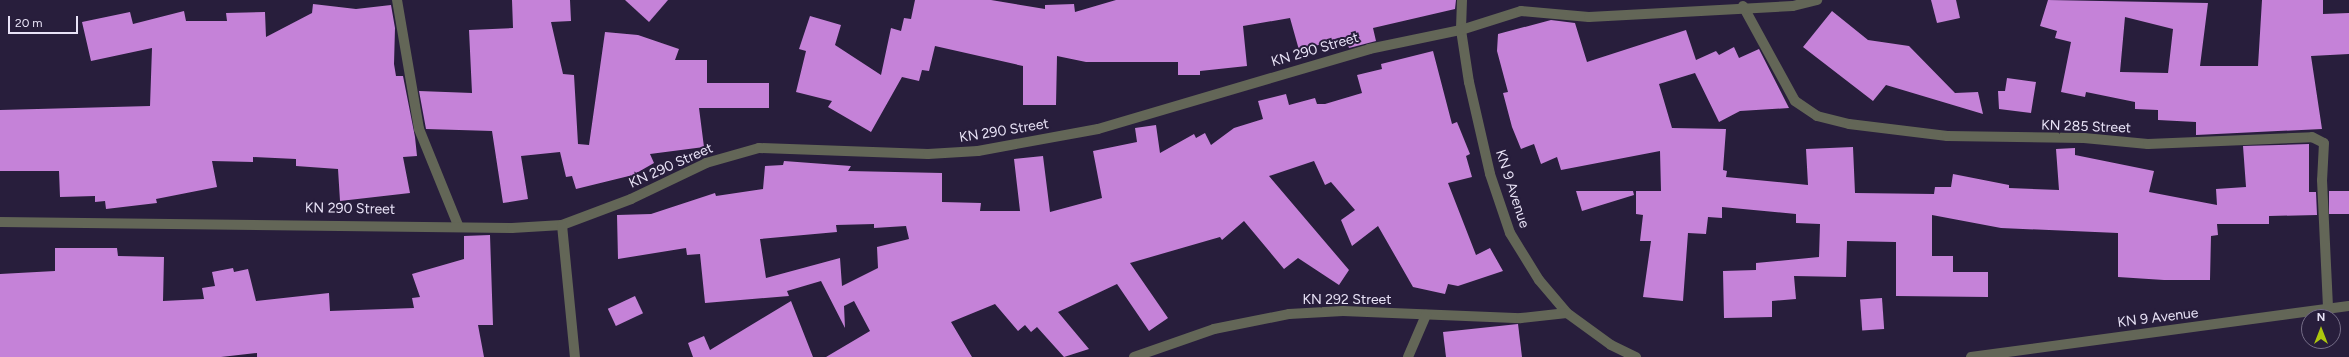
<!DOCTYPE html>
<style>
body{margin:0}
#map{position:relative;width:2349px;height:357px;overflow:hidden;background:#281e3c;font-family:Figtree,sans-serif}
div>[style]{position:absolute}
.building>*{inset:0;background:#c582d8;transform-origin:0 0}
.minor>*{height:10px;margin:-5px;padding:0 5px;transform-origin:5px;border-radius:5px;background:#636657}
span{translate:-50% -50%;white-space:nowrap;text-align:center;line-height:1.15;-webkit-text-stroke:4px #281e3c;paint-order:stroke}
.street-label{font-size:14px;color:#e9e3f7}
.north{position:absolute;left:2301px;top:309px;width:40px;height:40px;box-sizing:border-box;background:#281e3c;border:1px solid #756d87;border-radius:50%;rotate:0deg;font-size:11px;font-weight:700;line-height:16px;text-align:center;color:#e9e3f7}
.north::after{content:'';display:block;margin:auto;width:14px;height:18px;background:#adc60e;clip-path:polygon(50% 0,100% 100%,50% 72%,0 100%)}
.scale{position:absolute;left:8px;top:16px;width:70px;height:18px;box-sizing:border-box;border:2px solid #e9e3f7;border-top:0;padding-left:5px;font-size:12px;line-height:14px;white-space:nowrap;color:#e9e3f7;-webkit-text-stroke:3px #281e3c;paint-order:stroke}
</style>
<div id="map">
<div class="building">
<div style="clip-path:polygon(512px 0,570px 0,571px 21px,551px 22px,563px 74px,574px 75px,578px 144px,589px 145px,605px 32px,638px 35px,679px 49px,675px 60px,707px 60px,707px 83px,769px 83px,769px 108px,699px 108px,704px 147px,650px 154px,654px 163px,633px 175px,576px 189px,572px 176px,566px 177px,560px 152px,521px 156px,528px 199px,503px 203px,492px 131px,426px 129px,419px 91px,472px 93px,469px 30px,513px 28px)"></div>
<div style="clip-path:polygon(625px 0,668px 0,649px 22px)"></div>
<div style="clip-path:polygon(915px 0,991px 0,1045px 9px,1045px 5px,1074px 4px,1075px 12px,1116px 0,1456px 0,1455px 9px,1373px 28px,1376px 41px,1349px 48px,1346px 38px,1299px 50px,1290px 18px,1243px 26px,1247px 66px,1200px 71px,1200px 75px,1178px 75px,1178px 62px,1086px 62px,1057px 56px,1056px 105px,1023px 105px,1023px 66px,935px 46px,929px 71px,922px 70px,919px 81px,902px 77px,871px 132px,828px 107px,832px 101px,796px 92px,806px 51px,799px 49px,810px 16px,841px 25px,835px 45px,881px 75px,891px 28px,901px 31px,904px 18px,911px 19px)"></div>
<div style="clip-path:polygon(1931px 0,1956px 0,1960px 18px,1937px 23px)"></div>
<div style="clip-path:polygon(evenodd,2048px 0,2208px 3px,2200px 66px,2258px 66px,2262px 0,2323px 0,2323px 14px,2349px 13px,2349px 54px,2311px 56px,2322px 129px,2196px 135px,2196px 122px,2158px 120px,2158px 110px,2135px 109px,2135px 102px,2086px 92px,2085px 97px,2061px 92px,2071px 42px,2055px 38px,2057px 31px,2040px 26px,2048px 0,2125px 17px,2173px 29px,2168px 73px,2120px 72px,2125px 17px)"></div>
<div style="clip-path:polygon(313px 4px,356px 9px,391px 5px,395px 28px,394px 64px,396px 76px,403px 76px,415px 137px,417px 156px,403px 157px,410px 193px,340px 201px,338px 169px,296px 166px,296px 159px,253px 157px,253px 162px,212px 161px,217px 187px,156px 199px,157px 203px,106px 209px,105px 201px,95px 202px,95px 196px,60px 197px,59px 171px,0 171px,0 110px,150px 106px,152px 48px,91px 61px,82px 22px,130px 12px,133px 24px,184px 11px,186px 21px,227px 21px,226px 13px,265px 12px,266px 37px,312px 13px)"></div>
<div style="clip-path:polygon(1832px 11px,1868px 40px,1909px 46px,1955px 93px,1978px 92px,1983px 114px,1886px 85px,1873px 101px,1803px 47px)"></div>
<div style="clip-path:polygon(1551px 20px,1575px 23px,1587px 62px,1686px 30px,1696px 60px,1716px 51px,1719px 55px,1734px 47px,1739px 58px,1759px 49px,1789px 108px,1740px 111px,1719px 122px,1695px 73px,1659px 84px,1672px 128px,1726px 129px,1723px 170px,1727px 171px,1726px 177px,1808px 185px,1806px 149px,1853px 147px,1855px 193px,1934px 194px,1935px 187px,1951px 187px,1953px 174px,2009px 185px,2009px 188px,2059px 190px,2056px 149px,2075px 148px,2075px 155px,2154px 171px,2149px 192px,2217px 205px,2216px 189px,2246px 187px,2243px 146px,2309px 144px,2309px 192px,2316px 192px,2317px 215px,2269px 216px,2269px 224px,2217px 224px,2218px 235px,2211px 236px,2210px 280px,2164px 280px,2118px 277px,2118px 233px,2001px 228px,1932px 215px,1932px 256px,1953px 256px,1953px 272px,1988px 272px,1988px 297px,1896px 296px,1896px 242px,1847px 241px,1846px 277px,1794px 276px,1796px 299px,1772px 301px,1772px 317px,1724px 318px,1723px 271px,1756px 270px,1756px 263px,1819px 257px,1820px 224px,1796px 223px,1796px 214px,1722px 207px,1722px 218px,1708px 217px,1706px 234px,1688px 233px,1683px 301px,1643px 297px,1651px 241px,1640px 241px,1643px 215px,1636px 214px,1636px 191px,1661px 191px,1660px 151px,1561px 170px,1557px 157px,1541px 164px,1534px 144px,1521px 149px,1512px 127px,1503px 93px,1508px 92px,1497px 51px,1498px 34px)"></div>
<div style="clip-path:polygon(evenodd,1433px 51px,1452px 124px,1457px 122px,1470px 154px,1466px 156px,1472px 177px,1448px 183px,1476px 255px,1490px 248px,1503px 271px,1458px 286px,1448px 284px,1445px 294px,1413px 287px,1378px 226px,1352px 246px,1341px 220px,1355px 210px,1331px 182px,1325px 185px,1314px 161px,1269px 176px,1349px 270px,1339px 285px,1298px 258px,1284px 269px,1244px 221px,1222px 240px,1220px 237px,1130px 263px,1168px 318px,1149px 331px,1117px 284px,1058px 312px,1089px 349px,1064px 357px,1037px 327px,1031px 332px,1025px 325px,1018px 331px,995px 304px,951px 322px,972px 357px,826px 357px,870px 331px,854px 301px,844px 306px,845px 328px,821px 281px,787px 291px,789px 296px,705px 303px,700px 254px,687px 255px,686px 248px,618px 259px,617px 215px,651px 214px,715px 193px,716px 196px,763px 189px,765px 166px,783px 165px,784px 161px,851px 166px,848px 171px,942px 173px,942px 202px,981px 203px,980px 211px,1020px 211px,1014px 159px,1043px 156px,1050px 212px,1102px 198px,1093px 151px,1137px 142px,1135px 128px,1156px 125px,1160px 153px,1194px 134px,1196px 138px,1205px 133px,1211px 145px,1234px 128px,1263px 119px,1258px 101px,1286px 94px,1289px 105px,1315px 98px,1317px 104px,1325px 104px,1362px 93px,1357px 75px,1382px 69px,1381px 64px,1433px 51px,874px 224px,874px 228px,906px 226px,909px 239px,877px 247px,878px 268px,842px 286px,840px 258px,766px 278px,760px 239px,837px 232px,836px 225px,874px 224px)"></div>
<div style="clip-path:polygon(2007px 78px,2036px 82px,2031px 113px,1999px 109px,1998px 91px,2005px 91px)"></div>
<div style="clip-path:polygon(1576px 191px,1633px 191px,1634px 195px,1582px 211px)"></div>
<div style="left:2349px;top:191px;width:23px;height:20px;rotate:90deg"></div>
<div style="clip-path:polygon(490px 235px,493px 325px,478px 325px,484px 357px,257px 357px,257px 353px,221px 357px,0 357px,0 274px,55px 271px,55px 248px,117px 248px,118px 256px,164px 257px,163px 301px,204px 299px,202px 288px,215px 286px,212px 272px,233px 268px,234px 272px,248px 269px,256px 301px,329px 293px,330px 311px,414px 308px,412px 298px,420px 297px,412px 274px,464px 259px,464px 236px)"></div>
<div style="left:635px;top:296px;width:19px;height:30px;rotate:65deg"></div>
<div style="left:1882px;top:298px;width:31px;height:22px;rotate:86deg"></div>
<div style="clip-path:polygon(791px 301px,813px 357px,693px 357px,688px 343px,704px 336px,710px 350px)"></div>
<div style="clip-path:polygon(1518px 324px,1522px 357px,1446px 357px,1443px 332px)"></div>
</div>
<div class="minor">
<div style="left:397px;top:0;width:131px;rotate:80.3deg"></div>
<div style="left:419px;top:129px;width:104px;rotate:67.9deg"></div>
<div style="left:1462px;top:0;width:30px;rotate:92deg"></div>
<div style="left:1461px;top:30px;width:53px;rotate:81.3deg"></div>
<div style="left:1469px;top:82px;width:94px;rotate:77.1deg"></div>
<div style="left:1490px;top:174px;width:62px;rotate:71.3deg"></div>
<div style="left:1510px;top:233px;width:55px;rotate:58.3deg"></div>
<div style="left:1539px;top:280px;width:43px;rotate:49.7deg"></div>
<div style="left:1567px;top:313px;width:54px;rotate:36deg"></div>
<div style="left:1611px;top:345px;width:28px;rotate:26deg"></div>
<div style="left:1743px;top:6px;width:108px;rotate:61.3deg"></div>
<div style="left:1795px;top:101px;width:27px;rotate:34deg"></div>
<div style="left:1817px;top:116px;width:33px;rotate:14deg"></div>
<div style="left:1849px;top:124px;width:99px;rotate:7deg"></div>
<div style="left:1947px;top:136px;width:137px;rotate:0.8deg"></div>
<div style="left:2084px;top:138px;width:64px;rotate:5.4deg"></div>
<div style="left:2148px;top:144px;width:164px;rotate:-2.4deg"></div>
<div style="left:2312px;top:137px;width:13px;rotate:27deg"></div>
<div style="left:2324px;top:143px;width:37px;rotate:93deg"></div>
<div style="left:2322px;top:180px;width:128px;rotate:87.3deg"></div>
<div style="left:0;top:222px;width:512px;rotate:0.67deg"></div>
<div style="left:512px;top:228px;width:50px;rotate:-3.4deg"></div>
<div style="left:562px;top:225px;width:74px;rotate:-20.6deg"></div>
<div style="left:631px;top:199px;width:83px;rotate:-25.6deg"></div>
<div style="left:706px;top:163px;width:55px;rotate:-15.8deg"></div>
<div style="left:759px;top:148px;width:169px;rotate:2deg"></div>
<div style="left:928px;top:154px;width:50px;rotate:-3.4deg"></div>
<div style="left:978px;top:151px;width:122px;rotate:-10.4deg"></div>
<div style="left:1098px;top:129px;width:283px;rotate:-16.4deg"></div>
<div style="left:1369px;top:49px;width:94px;rotate:-11.7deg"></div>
<div style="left:1461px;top:30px;width:63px;rotate:-17.6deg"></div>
<div style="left:1521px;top:11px;width:68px;rotate:5deg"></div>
<div style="left:1589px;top:17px;width:204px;rotate:-3.1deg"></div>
<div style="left:1793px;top:6px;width:25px;rotate:-14deg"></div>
<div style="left:562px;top:225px;width:133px;rotate:84.4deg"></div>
<div style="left:1134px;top:357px;width:85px;rotate:-19.3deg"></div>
<div style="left:1214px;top:329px;width:76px;rotate:-11.3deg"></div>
<div style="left:1289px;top:314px;width:54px;rotate:-3.2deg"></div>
<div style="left:1343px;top:311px;width:178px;rotate:2.3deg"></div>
<div style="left:1521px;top:318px;width:46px;rotate:-6.2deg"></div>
<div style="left:1408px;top:357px;width:46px;rotate:-66.8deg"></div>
<div style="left:1971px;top:357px;width:381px;rotate:-7.7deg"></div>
</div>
<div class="street-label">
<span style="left:1315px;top:50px;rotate:-16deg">KN 290 Street</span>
<span style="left:2086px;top:127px;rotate:2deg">KN 285 Street</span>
<span style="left:1004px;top:131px;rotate:-9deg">KN 290 Street</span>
<span style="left:671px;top:166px;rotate:-24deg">KN 290 Street</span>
<span style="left:1512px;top:189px;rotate:72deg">KN 9 Avenue</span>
<span style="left:350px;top:209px;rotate:1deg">KN 290 Street</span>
<span style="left:1347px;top:300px">KN 292 Street</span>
<span style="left:2158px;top:318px;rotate:-7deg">KN 9 Avenue</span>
</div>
<div class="north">N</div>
<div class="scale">20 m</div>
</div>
